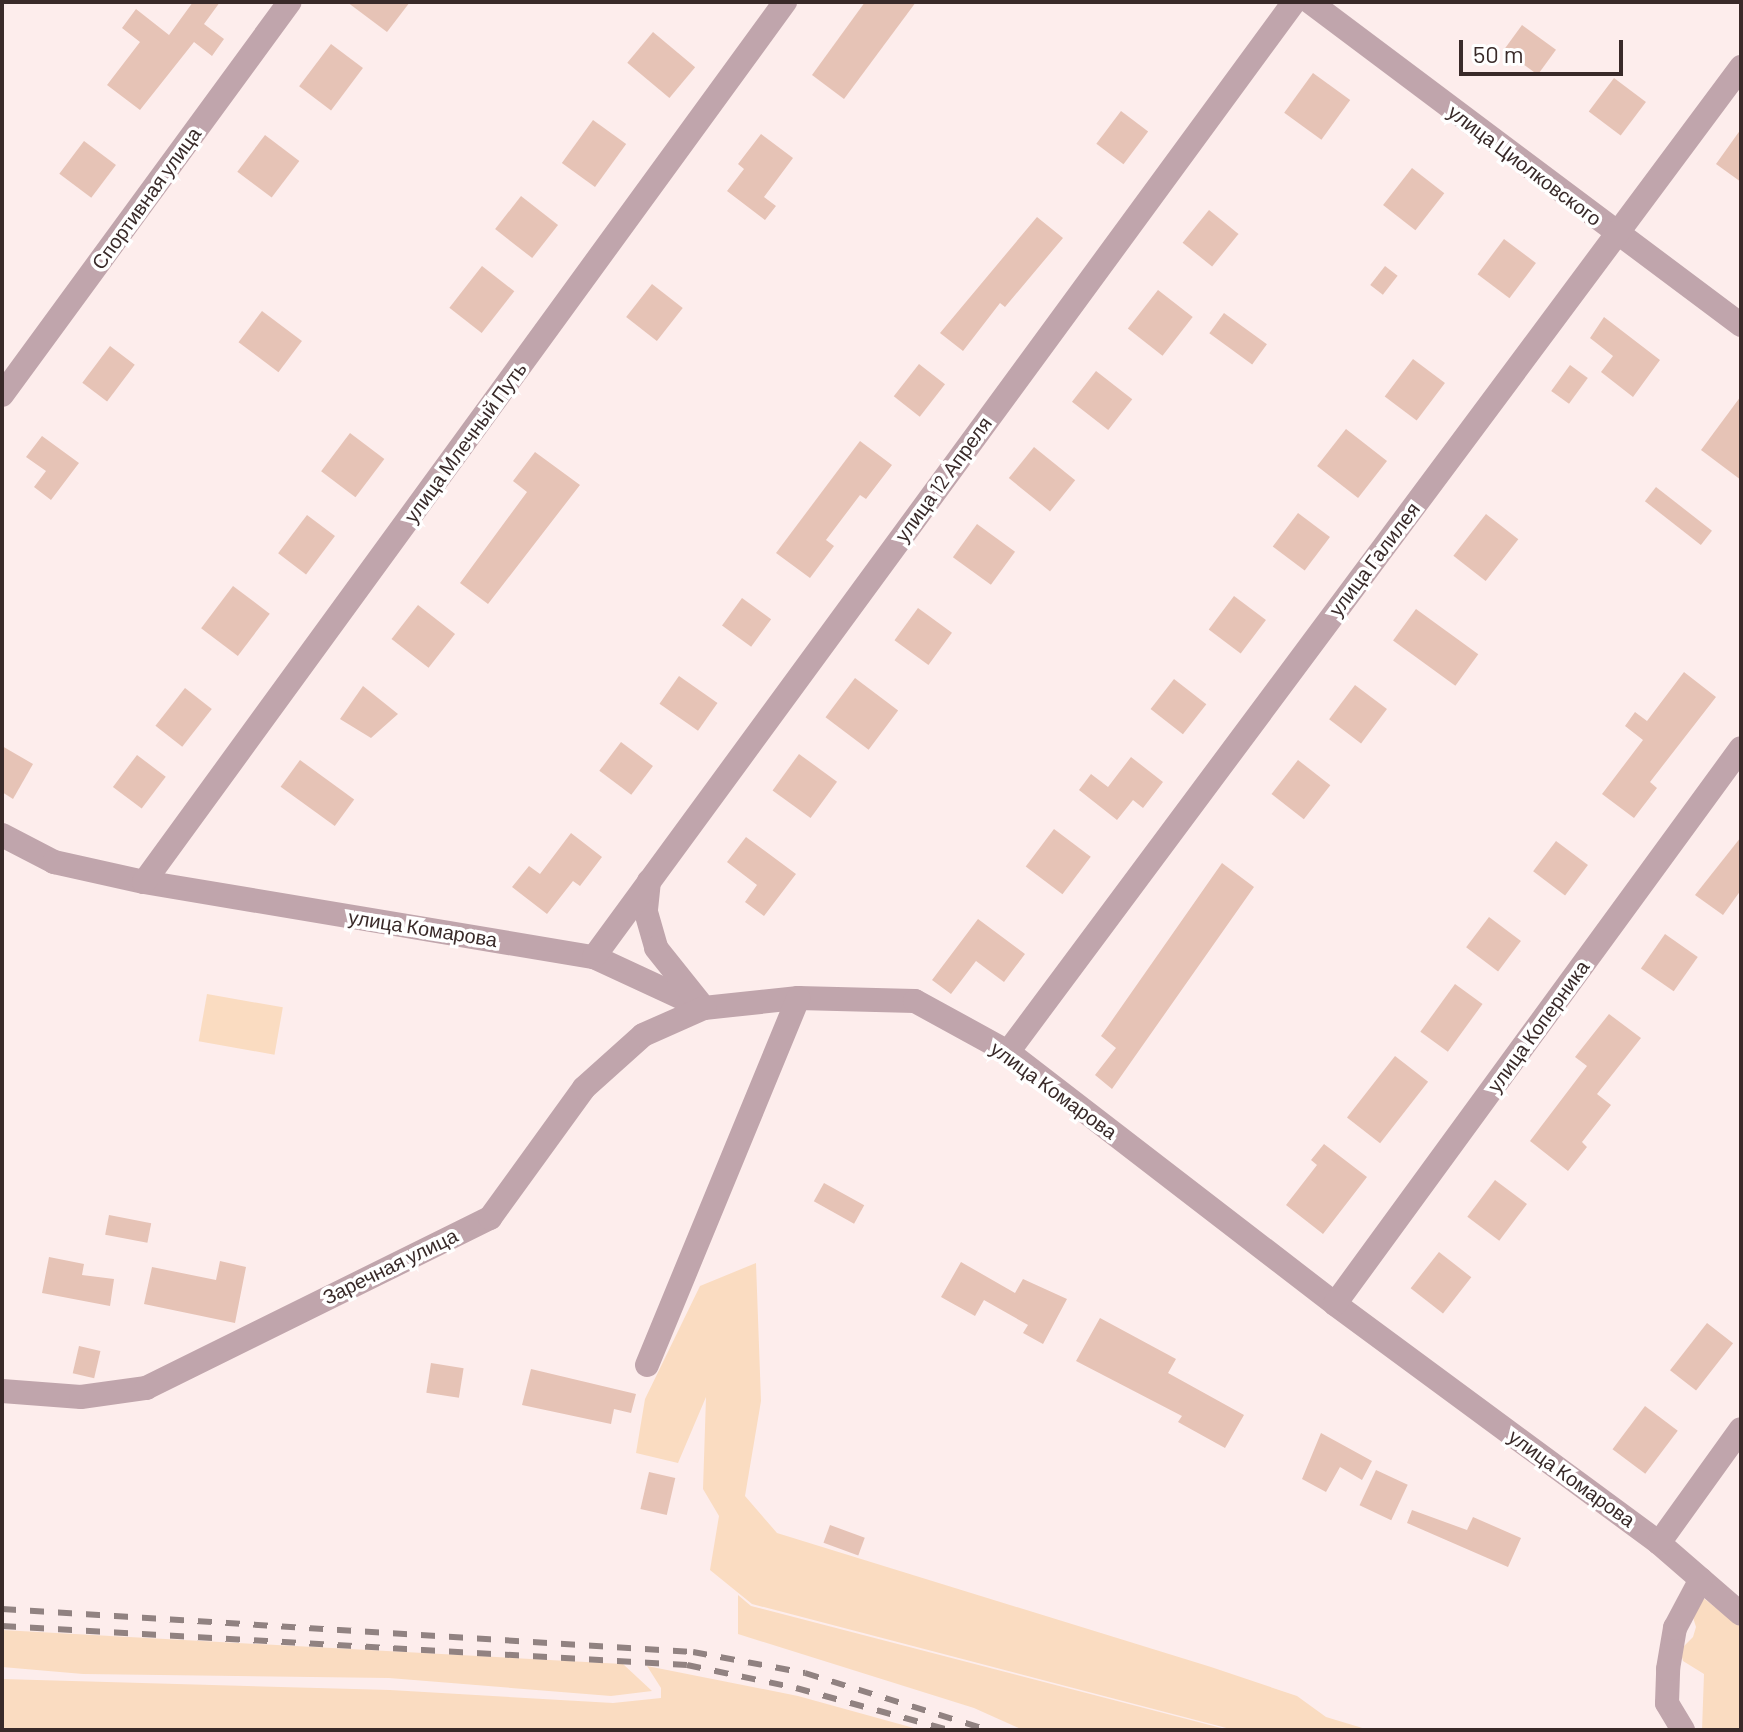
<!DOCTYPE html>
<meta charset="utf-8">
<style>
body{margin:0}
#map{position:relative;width:1743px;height:1732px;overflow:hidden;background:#fdedec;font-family:Barlow,sans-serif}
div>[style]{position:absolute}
.green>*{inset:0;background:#fadcc1;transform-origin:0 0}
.building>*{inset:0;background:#e6c3b6;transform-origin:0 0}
.minor>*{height:24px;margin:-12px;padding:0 12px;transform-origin:12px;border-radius:12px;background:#c0a5ac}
.rail>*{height:6px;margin-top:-3px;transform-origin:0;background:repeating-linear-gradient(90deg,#918281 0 14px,transparent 0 28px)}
span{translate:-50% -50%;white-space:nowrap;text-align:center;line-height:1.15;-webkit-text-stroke:7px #fff;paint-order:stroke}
.street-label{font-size:20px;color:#392a29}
.frame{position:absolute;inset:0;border:4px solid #392a29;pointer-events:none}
.scale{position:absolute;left:1459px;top:40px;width:164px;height:36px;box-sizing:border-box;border:4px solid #392a29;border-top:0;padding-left:10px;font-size:24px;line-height:28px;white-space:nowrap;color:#392a29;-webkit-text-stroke:6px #fff;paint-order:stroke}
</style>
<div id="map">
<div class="green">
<div style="left:207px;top:994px;width:77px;height:48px;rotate:10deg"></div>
<div style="clip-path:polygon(756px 1263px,761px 1401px,745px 1496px,777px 1533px,1211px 1667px,1297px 1696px,1326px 1717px,1369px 1730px,1234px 1730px,752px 1604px,710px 1570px,719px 1516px,703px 1489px,706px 1397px,678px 1463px,636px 1453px,645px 1399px,700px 1286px)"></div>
<div style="clip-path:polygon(738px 1595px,751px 1606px,1229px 1730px,1023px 1730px,974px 1708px,738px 1634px)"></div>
<div style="clip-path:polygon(1702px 1597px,1741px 1627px,1741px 1730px,1702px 1730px,1704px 1674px,1683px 1661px,1680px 1650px,1693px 1637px,1696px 1627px,1691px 1611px)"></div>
<div style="clip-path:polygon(2px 1630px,623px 1664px,652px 1691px,611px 1696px,389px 1678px,83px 1674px,2px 1667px)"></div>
<div style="clip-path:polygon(647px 1666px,798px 1696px,921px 1730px,2px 1730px,2px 1679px,390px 1690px,613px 1703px,661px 1698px,661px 1688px)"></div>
</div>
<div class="building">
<div style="clip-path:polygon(193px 2px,220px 2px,204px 24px,224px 39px,212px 56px,194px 42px,140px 110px,107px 85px,140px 42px,122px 28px,136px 9px,169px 35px)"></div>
<div style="clip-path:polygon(347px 2px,410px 2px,387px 32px)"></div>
<div style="clip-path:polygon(865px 2px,916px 2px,844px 99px,812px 75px)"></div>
<div style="left:1522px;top:25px;width:42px;height:31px;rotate:36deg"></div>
<div style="left:653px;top:32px;width:55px;height:40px;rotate:40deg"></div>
<div style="left:331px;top:44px;width:40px;height:53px;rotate:37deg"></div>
<div style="left:1313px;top:73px;width:46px;height:49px;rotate:36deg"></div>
<div style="left:1614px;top:78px;width:40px;height:42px;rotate:37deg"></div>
<div style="left:1121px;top:111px;width:34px;height:41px;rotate:37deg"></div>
<div style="left:593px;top:120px;width:41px;height:53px;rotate:36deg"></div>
<div style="clip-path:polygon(1741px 129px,1741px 182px,1716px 164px)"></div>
<div style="clip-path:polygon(761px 134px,793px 158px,764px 197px,776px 206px,765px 220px,727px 191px,744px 169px,738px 164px)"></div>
<div style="left:265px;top:135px;width:43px;height:46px;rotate:37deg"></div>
<div style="left:84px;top:141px;width:40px;height:41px;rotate:37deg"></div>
<div style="left:1412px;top:168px;width:41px;height:47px;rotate:38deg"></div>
<div style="left:521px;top:196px;width:47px;height:42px;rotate:38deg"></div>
<div style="left:1209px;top:210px;width:38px;height:42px;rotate:39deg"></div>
<div style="clip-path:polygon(1037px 217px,1063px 238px,1005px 307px,1000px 303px,963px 351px,940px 333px)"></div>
<div style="left:1504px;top:239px;width:40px;height:44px;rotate:37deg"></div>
<div style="left:482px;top:266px;width:41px;height:53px;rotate:38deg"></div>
<div style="left:1385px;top:266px;width:16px;height:24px;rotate:38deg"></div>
<div style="left:652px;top:284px;width:39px;height:42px;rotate:38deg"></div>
<div style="left:1158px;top:290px;width:44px;height:49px;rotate:38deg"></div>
<div style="left:262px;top:311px;width:50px;height:39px;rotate:37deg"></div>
<div style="left:1224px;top:313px;width:53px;height:25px;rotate:36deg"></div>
<div style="clip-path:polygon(1604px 317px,1660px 360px,1633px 397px,1601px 372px,1613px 356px,1590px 338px)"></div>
<div style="left:110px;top:346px;width:31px;height:46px;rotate:37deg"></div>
<div style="left:1413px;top:359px;width:40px;height:47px;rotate:37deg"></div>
<div style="left:919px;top:364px;width:33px;height:41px;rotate:38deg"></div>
<div style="left:1570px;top:365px;width:22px;height:32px;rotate:36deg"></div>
<div style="left:1096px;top:371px;width:46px;height:39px;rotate:38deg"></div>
<div style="clip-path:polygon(1741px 396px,1741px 480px,1701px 450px)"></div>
<div style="left:1346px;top:429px;width:52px;height:47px;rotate:38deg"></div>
<div style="left:350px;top:433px;width:43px;height:48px;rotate:37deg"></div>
<div style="clip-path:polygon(42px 436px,79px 463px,51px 500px,34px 487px,46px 471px,26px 457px)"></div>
<div style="clip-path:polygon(860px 441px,892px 465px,866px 499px,860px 495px,826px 540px,834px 546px,810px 578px,776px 553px)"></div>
<div style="left:1034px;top:447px;width:53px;height:40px;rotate:39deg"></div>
<div style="clip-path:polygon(535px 452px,580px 485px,488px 604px,460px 583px,527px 492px,513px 481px)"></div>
<div style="left:1656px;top:487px;width:71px;height:18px;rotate:38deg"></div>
<div style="left:1298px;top:513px;width:40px;height:42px;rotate:37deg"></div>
<div style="left:1486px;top:514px;width:41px;height:53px;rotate:38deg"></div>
<div style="left:307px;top:515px;width:35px;height:48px;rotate:37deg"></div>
<div style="left:977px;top:524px;width:47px;height:41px;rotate:36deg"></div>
<div style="left:233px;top:586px;width:46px;height:53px;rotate:37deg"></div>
<div style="left:1234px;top:596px;width:40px;height:42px;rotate:37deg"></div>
<div style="left:742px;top:598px;width:36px;height:34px;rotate:36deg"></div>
<div style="left:418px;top:605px;width:47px;height:43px;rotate:38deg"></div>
<div style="left:918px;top:608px;width:42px;height:40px;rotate:36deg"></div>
<div style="left:1416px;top:609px;width:77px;height:39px;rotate:36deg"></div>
<div style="clip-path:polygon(1684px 672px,1716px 697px,1650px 782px,1657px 788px,1634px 818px,1602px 794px,1643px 740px,1625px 726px,1635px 712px,1647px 721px)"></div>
<div style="left:679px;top:676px;width:47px;height:34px;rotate:35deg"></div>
<div style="left:855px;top:678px;width:54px;height:49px;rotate:37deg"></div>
<div style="left:1174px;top:679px;width:41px;height:38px;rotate:38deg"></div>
<div style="left:1355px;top:685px;width:40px;height:43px;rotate:37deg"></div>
<div style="clip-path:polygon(363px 686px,398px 714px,371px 738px,340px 719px)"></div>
<div style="left:185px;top:688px;width:34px;height:48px;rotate:38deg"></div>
<div style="left:621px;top:742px;width:40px;height:36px;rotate:37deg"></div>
<div style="clip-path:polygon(2px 746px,33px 764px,13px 799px,2px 792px)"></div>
<div style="left:799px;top:754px;width:47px;height:45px;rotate:36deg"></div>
<div style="left:137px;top:755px;width:36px;height:40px;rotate:37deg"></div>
<div style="clip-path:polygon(1131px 757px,1163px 782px,1143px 808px,1133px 800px,1117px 820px,1079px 790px,1091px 774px,1108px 787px)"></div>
<div style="left:300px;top:760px;width:67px;height:33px;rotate:36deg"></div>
<div style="left:1298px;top:760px;width:41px;height:43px;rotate:38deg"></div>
<div style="left:1054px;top:829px;width:46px;height:47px;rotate:37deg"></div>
<div style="clip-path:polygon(571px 833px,602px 857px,580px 886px,573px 881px,547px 914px,512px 887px,529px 866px,540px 874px)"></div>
<div style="clip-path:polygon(746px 837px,796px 874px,764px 916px,745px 902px,757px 885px,727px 862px)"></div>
<div style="clip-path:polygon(1741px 837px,1741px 890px,1723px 915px,1695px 895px)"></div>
<div style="left:1556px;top:841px;width:40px;height:38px;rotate:37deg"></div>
<div style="clip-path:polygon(1222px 863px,1254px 887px,1112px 1089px,1095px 1075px,1116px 1048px,1101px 1036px)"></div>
<div style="left:1489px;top:917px;width:40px;height:38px;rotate:37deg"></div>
<div style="clip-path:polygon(978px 919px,1025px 954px,1004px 982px,976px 961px,951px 994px,932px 980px)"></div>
<div style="left:1665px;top:934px;width:40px;height:42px;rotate:35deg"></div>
<div style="left:1455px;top:984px;width:34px;height:59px;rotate:36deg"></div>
<div style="clip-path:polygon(1609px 1014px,1641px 1038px,1597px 1094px,1611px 1105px,1582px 1142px,1587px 1147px,1568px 1171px,1530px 1141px,1587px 1066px,1575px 1057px)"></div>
<div style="left:1395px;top:1056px;width:42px;height:78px;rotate:38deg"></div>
<div style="clip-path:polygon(1324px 1144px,1367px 1177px,1323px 1234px,1286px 1205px,1317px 1165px,1311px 1160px)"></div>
<div style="left:1495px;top:1180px;width:40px;height:46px;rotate:37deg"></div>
<div style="left:824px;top:1183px;width:46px;height:21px;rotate:29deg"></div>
<div style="left:109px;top:1215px;width:43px;height:20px;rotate:11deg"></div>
<div style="left:1439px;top:1252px;width:41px;height:46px;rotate:38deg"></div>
<div style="clip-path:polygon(49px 1257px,84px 1264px,82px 1275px,114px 1279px,110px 1306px,42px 1293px)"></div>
<div style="clip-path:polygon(220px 1261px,246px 1267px,235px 1323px,144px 1304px,152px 1267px,216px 1280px)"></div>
<div style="clip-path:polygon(961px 1262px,1015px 1293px,1023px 1279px,1067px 1299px,1043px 1344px,1023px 1333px,1028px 1325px,984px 1300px,975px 1316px,941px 1297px)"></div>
<div style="clip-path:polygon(1100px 1318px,1176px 1359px,1168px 1373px,1244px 1415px,1225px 1448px,1178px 1422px,1182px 1416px,1076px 1361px)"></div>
<div style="left:1707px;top:1323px;width:33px;height:60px;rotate:38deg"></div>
<div style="left:79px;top:1346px;width:22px;height:28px;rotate:13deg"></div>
<div style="left:431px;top:1363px;width:33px;height:30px;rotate:9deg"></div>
<div style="clip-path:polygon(531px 1369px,636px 1394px,631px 1413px,614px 1409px,611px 1424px,522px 1405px)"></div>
<div style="left:1645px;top:1406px;width:41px;height:54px;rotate:37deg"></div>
<div style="clip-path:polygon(1321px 1433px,1372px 1461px,1362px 1480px,1340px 1467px,1326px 1492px,1302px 1479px)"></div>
<div style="left:1376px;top:1470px;width:35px;height:39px;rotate:25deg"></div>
<div style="left:649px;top:1472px;width:27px;height:38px;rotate:13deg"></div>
<div style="clip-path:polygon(1412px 1510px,1467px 1530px,1473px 1517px,1521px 1538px,1508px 1567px,1407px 1523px)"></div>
<div style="left:830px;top:1525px;width:37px;height:19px;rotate:20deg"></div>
</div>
<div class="minor">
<div style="left:1310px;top:2px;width:539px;rotate:36.85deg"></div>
<div style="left:2px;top:395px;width:487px;rotate:-53.8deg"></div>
<div style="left:2px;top:835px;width:59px;rotate:27.4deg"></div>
<div style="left:54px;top:862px;width:92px;rotate:12.5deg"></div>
<div style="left:144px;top:882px;width:456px;rotate:9.5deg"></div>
<div style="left:594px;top:957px;width:121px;rotate:24.9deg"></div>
<div style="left:704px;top:1008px;width:95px;rotate:-6.1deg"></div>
<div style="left:798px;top:998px;width:117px;rotate:1.5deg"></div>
<div style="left:915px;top:1001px;width:106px;rotate:28.7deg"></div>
<div style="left:1008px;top:1052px;width:413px;rotate:37.6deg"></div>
<div style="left:1335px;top:1304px;width:403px;rotate:36.4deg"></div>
<div style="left:1659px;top:1543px;width:108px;rotate:40.9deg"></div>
<div style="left:649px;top:881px;width:31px;rotate:96deg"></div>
<div style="left:646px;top:912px;width:37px;rotate:74deg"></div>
<div style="left:656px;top:948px;width:70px;rotate:51.3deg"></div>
<div style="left:144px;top:882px;width:1089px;rotate:-53.93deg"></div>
<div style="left:594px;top:957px;width:1184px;rotate:-53.76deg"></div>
<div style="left:1008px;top:1052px;width:1228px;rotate:-53.34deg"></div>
<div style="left:1335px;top:1304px;width:688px;rotate:-53.86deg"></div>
<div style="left:647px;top:1365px;width:397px;rotate:-67.6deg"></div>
<div style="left:2px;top:1391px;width:79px;rotate:4.3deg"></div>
<div style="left:81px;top:1397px;width:66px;rotate:-7.9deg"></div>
<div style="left:146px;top:1388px;width:384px;rotate:-26.3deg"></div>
<div style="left:490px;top:1218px;width:160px;rotate:-54.1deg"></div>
<div style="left:584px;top:1088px;width:79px;rotate:-41.9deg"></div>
<div style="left:643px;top:1035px;width:67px;rotate:-23.9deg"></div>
<div style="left:1659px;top:1543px;width:140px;rotate:-54.3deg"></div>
<div style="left:1683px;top:1730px;width:31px;rotate:-121deg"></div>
<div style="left:1667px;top:1703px;width:34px;rotate:-88deg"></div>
<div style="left:1668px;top:1669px;width:42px;rotate:-80.3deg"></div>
<div style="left:1675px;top:1628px;width:55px;rotate:-62deg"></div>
</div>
<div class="rail">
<div style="left:2px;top:1609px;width:692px;rotate:3.56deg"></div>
<div style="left:693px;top:1652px;width:114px;rotate:10.6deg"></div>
<div style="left:805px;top:1673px;width:192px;rotate:17.3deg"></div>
<div style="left:2px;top:1626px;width:686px;rotate:3.26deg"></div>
<div style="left:687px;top:1665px;width:111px;rotate:11.9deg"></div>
<div style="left:796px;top:1688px;width:158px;rotate:15.4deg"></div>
</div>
<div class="street-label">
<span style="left:1525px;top:165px;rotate:37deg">улица Циолковского</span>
<span style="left:146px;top:198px;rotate:-54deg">Спортивная улица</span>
<span style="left:465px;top:442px;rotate:-54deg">улица Млечный Путь</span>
<span style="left:943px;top:479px;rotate:-54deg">улица 12 Апреля</span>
<span style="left:1374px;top:559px;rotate:-53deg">улица Галилея</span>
<span style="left:423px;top:928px;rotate:9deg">улица Комарова</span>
<span style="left:1538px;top:1026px;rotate:-54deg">улица Коперника</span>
<span style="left:1054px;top:1090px;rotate:36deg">улица Комарова</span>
<span style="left:390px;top:1266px;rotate:-26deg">Заречная улица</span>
<span style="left:1572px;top:1478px;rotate:36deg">улица Комарова</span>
</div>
<div class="frame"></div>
<div class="scale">50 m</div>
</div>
